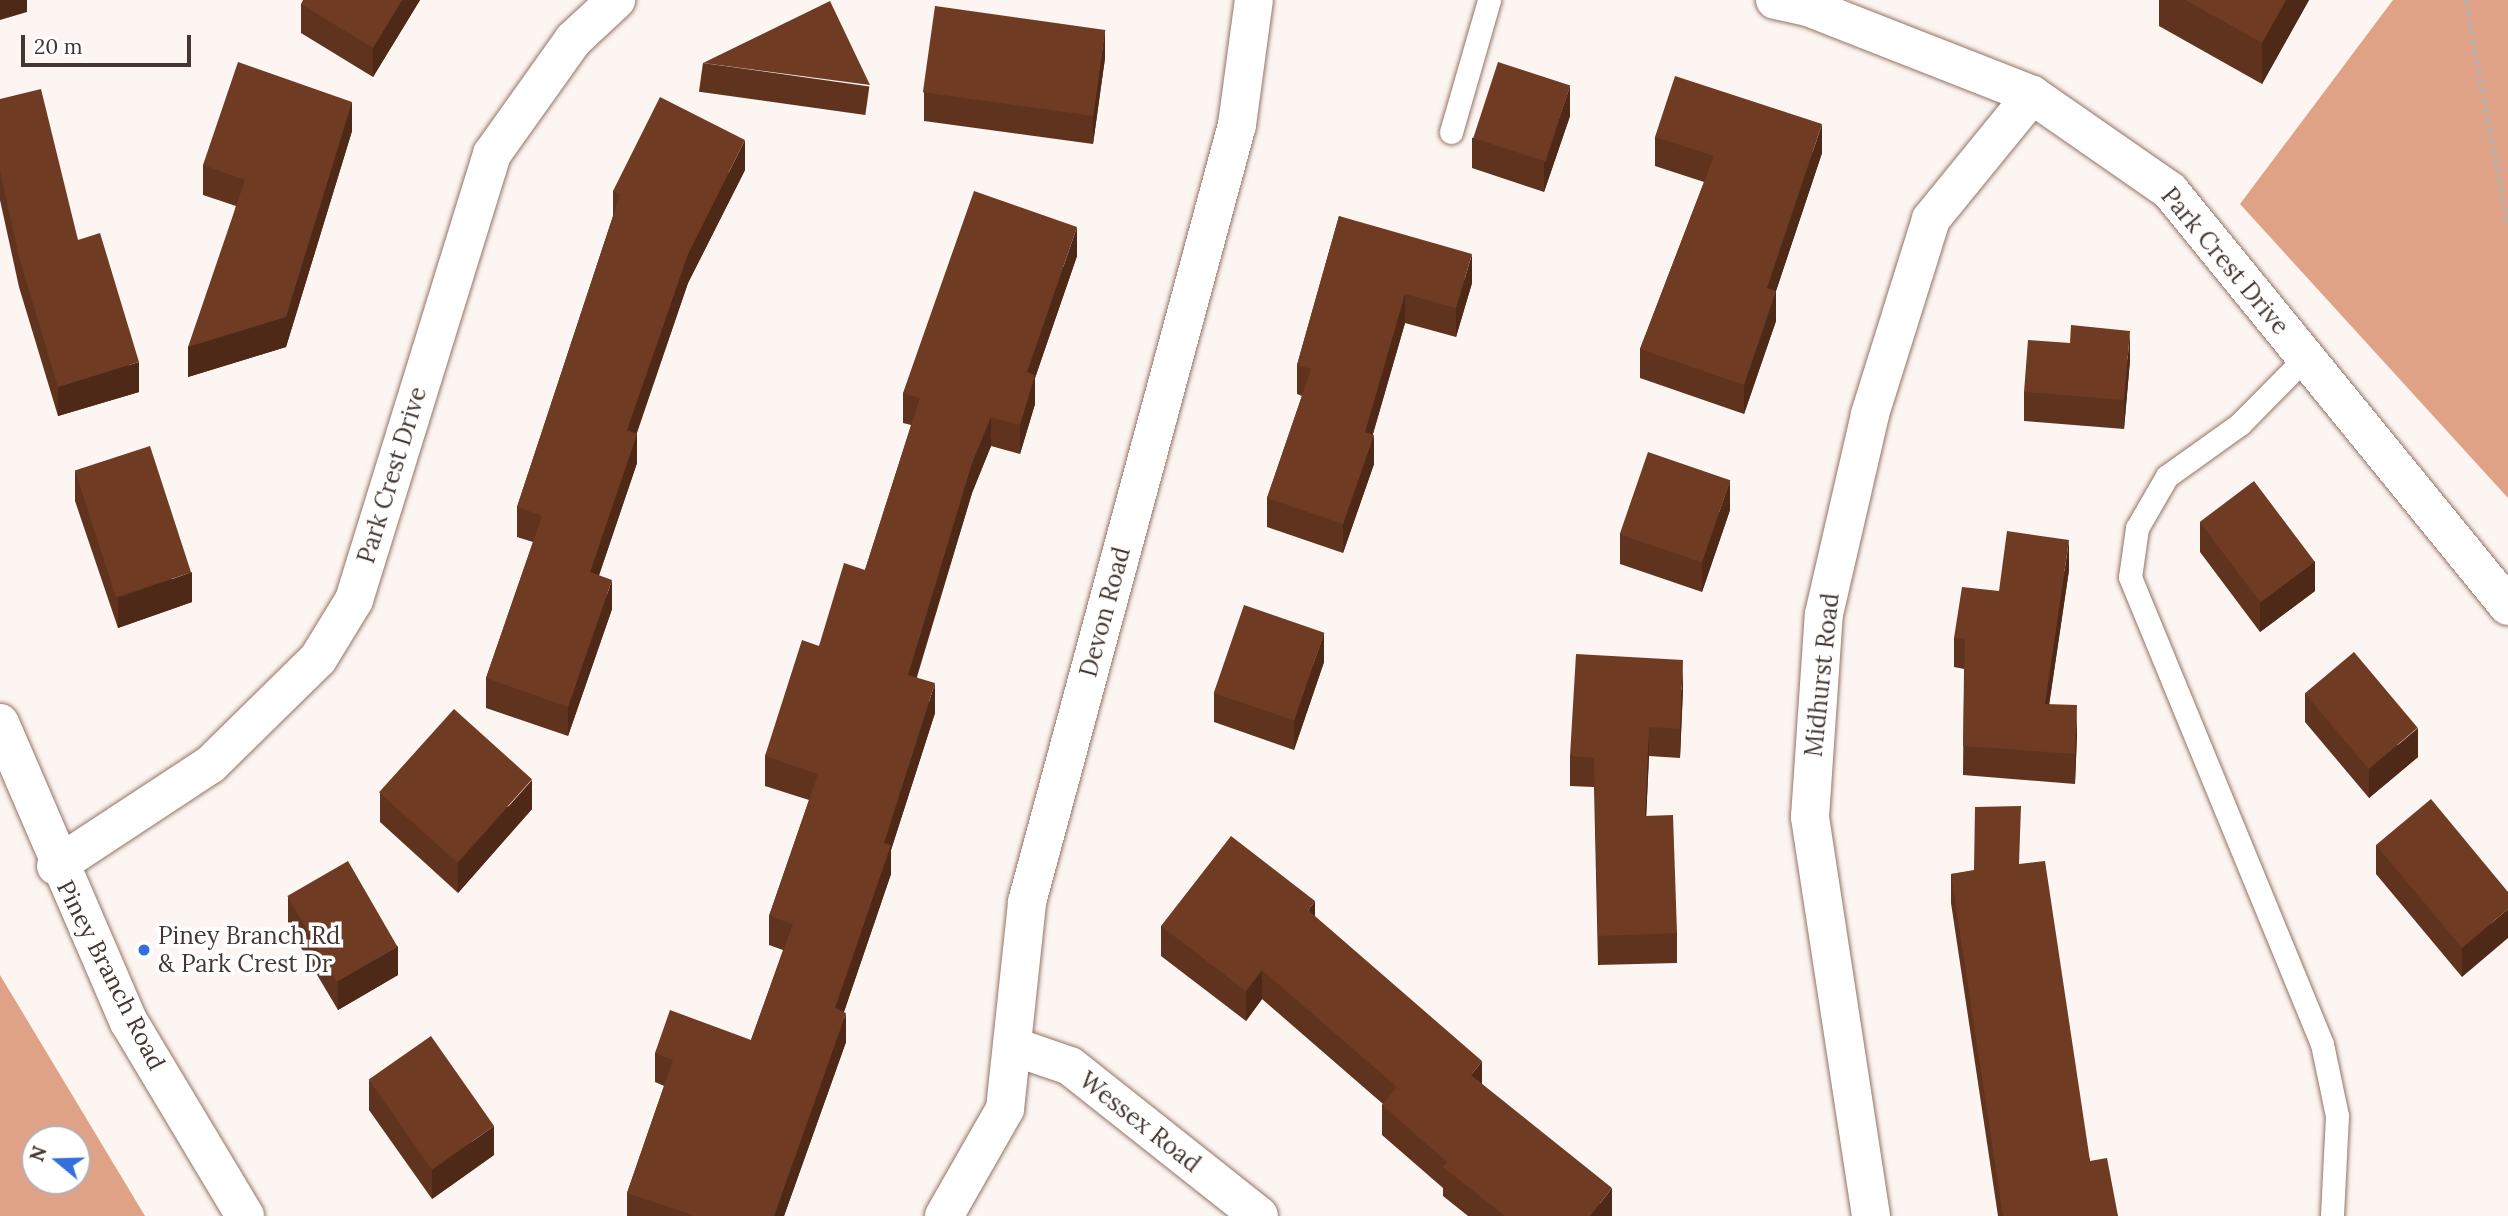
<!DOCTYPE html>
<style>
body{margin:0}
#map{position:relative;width:2508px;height:1216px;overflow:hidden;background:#fcf5f2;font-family:Lora,serif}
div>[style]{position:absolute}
.forest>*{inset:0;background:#e0a287}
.path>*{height:4.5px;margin-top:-2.25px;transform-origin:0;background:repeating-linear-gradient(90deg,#b9b0ac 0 5px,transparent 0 10px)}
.roads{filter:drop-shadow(0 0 2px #947365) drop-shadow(0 0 2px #947365)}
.service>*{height:23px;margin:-11.5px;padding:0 11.5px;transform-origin:11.5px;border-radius:11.5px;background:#fff}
.minor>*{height:38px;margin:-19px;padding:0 19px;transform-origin:19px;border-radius:19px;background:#fff}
.secondary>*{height:38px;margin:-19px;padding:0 19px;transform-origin:19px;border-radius:19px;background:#fff}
.wall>*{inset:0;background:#5f331e;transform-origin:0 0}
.shaded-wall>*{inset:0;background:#4e2918}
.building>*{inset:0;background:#6f3b23;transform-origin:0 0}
.dots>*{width:19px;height:19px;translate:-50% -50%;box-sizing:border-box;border:4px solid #fff;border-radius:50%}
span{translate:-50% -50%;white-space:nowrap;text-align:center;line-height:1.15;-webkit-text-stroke:7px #fff;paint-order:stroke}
.street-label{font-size:24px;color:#443630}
.poi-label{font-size:24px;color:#443630}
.left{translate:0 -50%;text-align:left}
.north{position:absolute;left:21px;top:1125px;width:70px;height:70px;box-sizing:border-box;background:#fff;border:2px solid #b4afac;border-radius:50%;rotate:289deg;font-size:19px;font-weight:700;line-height:28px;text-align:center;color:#443630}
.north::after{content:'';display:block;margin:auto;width:24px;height:32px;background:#336fdd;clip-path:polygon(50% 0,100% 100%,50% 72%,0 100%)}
.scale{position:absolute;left:21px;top:35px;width:170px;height:32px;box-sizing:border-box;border:4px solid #443630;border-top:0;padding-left:9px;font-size:21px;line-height:24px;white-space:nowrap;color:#443630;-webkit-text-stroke:5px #fff;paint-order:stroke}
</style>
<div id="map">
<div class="forest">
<div style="clip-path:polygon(2393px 0,2508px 0,2508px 498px,2240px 204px)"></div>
<div style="clip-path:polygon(evenodd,0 975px,145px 1216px,0 1216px,0 975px,77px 1139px,77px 1181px,35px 1181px,35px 1139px,77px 1139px)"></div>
</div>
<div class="path">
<div style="left:2466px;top:0;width:230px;rotate:79.5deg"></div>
</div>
<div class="roads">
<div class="service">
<div style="left:1451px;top:132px;width:137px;rotate:-73.9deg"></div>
<div style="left:2306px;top:357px;width:94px;rotate:134.6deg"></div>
<div style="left:2240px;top:424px;width:90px;rotate:144.5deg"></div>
<div style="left:2167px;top:476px;width:60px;rotate:120deg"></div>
<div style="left:2137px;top:528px;width:49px;rotate:98.1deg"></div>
<div style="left:2130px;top:577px;width:505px;rotate:67.65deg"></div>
<div style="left:2322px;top:1044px;width:74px;rotate:78.2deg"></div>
<div style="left:2337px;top:1116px;width:100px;rotate:92.9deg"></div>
</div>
<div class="minor">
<div style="left:1775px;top:0;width:34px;rotate:12deg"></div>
<div style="left:1808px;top:7px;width:241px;rotate:21.4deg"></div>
<div style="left:2032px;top:95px;width:168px;rotate:34.8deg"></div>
<div style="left:2170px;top:191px;width:535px;rotate:50.84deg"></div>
<div style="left:56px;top:866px;width:184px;rotate:-33.3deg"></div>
<div style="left:210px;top:765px;width:151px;rotate:-44.5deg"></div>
<div style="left:318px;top:659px;width:69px;rotate:-58.6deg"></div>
<div style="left:354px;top:600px;width:467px;rotate:-72.8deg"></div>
<div style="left:492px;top:154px;width:140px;rotate:-54.6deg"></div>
<div style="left:573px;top:40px;width:59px;rotate:-42.9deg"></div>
<div style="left:1012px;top:1046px;width:61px;rotate:19deg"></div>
<div style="left:1070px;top:1066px;width:241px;rotate:38.4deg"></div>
<div style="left:944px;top:1216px;width:123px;rotate:-60.3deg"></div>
<div style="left:1005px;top:1109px;width:208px;rotate:-83.9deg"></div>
<div style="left:1027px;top:902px;width:805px;rotate:-74.88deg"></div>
<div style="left:1237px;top:125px;width:126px;rotate:-82.3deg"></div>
<div style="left:1871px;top:1216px;width:404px;rotate:-98.7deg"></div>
<div style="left:1810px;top:817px;width:203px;rotate:-86.1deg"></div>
<div style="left:1824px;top:614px;width:205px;rotate:-77deg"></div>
<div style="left:1870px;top:414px;width:204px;rotate:-72.6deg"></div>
<div style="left:1931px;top:219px;width:160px;rotate:-50.8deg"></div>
</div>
<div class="secondary">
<div style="left:0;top:723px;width:326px;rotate:66.7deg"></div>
<div style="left:129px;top:1022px;width:226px;rotate:59.1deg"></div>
</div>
</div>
<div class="wall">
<div style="clip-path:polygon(420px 0,373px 77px,301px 33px,301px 4px)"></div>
<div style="clip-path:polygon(2159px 0,2309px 0,2262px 84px,2159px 26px)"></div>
<div style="clip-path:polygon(1105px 58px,1093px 144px,924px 121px,924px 92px)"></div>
<div style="left:703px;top:63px;width:168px;height:29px;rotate:8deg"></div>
<div style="clip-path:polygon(0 99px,78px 240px,139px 392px,58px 416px,19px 287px,0 200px)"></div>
<div style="clip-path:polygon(1570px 116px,1544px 192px,1472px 168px,1472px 138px)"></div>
<div style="clip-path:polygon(352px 131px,286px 347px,188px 377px,236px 206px,203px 195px,203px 165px)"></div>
<div style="clip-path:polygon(1655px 137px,1822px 153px,1776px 291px,1776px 321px,1744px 414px,1640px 378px,1640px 349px,1704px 182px,1655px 166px)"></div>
<div style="clip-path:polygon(745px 170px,688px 283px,637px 433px,637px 463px,599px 575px,612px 609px,568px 736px,486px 708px,486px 678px,533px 542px,517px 537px,517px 507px,613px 216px,613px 191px)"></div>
<div style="clip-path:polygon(1339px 216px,1472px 283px,1456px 337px,1405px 323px,1373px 434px,1374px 464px,1343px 553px,1267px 527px,1267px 498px,1302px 396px,1297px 394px,1297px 365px)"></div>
<div style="clip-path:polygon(1077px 256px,1035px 378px,1035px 404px,1020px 454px,991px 446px,972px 493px,917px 677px,935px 713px,891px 850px,891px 874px,844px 1012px,846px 1042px,784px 1216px,627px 1216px,627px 1193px,664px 1086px,655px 1082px,655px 1053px,751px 1040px,783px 950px,769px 945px,769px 916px,809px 800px,765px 786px,765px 756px,819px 646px,865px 570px,911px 425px,903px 423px,903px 393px)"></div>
<div style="clip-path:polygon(2070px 343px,2130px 360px,2124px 429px,2024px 421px,2024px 392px)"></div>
<div style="clip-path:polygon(75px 471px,192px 602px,118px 628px,75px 501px)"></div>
<div style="clip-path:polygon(1730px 510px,1702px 592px,1620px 564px,1620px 534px)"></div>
<div style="clip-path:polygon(2200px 522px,2315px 591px,2260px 632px,2200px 552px)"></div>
<div style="clip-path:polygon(2069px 570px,2049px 704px,2077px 734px,2075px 784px,1963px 775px,1964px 669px,1954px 667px,1954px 638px,1999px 591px)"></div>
<div style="clip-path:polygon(1324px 662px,1294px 750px,1214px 722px,1214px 693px)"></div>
<div style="clip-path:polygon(1683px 689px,1680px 758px,1649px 756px,1646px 816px,1677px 933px,1677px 963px,1598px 965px,1594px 787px,1570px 786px,1570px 756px)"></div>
<div style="clip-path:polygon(2305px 693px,2418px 757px,2369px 798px,2305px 722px)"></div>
<div style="clip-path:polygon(380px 793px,532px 809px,458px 893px,380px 822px)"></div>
<div style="clip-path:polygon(2376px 845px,2508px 892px,2462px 977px,2376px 874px)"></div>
<div style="clip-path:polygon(2020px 864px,2090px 1161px,2118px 1216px,1998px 1216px,1951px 903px,1951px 874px)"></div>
<div style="clip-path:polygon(288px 897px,398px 975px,338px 1010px,288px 926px)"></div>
<div style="clip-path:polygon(1315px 917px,1482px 1084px,1612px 1216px,1468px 1216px,1443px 1196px,1443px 1188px,1382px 1135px,1382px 1105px,1383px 1104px,1262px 999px,1246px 1021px,1161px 956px,1161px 926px)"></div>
<div style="clip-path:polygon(369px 1080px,494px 1155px,432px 1199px,369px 1110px)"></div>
</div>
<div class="shaded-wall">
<div style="clip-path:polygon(0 0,27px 0,27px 12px,0 20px)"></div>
<div style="clip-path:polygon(402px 0,420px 0,373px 77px,373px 48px)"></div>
<div style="clip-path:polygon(2286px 0,2309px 0,2262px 84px,2262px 43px)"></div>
<div style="clip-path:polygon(1105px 29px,1105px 58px,1093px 144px,1093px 115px)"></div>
<div style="clip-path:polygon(1570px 86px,1570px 116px,1544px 192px,1544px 163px)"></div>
<div style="clip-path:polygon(352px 102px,352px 131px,286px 347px,188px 377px,188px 347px)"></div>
<div style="clip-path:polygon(1822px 124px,1822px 153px,1767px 318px,1767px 288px)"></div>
<div style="clip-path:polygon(745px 140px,745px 170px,688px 283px,627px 460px,627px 430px,688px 254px)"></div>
<div style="clip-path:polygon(1077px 227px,1077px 256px,1035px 378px,1035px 404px,1020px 454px,1020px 425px,1027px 372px)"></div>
<div style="clip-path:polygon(1472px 254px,1472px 283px,1456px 337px,1456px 308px)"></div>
<div style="clip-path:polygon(1776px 291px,1776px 321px,1744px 414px,1744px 385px)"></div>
<div style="clip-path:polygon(1405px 294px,1405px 323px,1365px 461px,1365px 432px)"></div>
<div style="clip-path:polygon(2130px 331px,2130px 360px,2124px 429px,2124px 400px)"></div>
<div style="clip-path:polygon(139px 362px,139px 392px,58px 416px,58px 387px)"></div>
<div style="clip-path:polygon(991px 417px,991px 446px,972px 493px,908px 704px,908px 675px,972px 463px)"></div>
<div style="clip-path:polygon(637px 434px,637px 463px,590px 602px,590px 572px)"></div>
<div style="clip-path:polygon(1374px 435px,1374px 464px,1343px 553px,1343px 524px)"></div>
<div style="clip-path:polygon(1730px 480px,1730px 510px,1702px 592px,1702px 563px)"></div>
<div style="clip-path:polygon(2069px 540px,2069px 570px,2045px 733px,2045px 704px)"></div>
<div style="clip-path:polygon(2315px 561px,2315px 591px,2260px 632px,2260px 602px)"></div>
<div style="clip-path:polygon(192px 572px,192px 602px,118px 628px,118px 598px)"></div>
<div style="clip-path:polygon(612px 580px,612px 609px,568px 736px,568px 707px)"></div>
<div style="clip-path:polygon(1324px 633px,1324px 662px,1294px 750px,1294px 720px)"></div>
<div style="clip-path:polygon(1683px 660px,1683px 689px,1680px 758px,1680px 729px)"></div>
<div style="clip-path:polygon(935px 683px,935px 713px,891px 850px,891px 874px,835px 1038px,835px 1008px,884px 843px)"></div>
<div style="clip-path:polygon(2077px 705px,2077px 734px,2075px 784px,2075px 754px)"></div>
<div style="clip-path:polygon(1649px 727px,1649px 756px,1645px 845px,1645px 816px)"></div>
<div style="clip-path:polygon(2418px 728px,2418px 757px,2369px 798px,2369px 769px)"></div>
<div style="clip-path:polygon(532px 780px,532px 809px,458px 893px,458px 863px)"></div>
<div style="clip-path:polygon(1315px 901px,1315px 930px,1308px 910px)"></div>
<div style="clip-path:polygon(2508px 909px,2508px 938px,2462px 977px,2462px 948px)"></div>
<div style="clip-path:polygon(398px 946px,398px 975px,338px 1010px,338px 981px)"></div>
<div style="clip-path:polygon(1262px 970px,1262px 999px,1246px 1021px,1246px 991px)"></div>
<div style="clip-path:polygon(846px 1013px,846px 1042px,784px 1216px,774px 1216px)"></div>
<div style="clip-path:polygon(1482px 1061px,1482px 1090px,1471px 1075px)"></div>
<div style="clip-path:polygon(494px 1126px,494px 1155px,432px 1199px,432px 1170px)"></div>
<div style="clip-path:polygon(1612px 1188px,1612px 1216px,1590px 1216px)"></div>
</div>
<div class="building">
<div style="clip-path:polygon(303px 0,402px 0,373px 48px,301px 4px)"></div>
<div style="clip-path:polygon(2185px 0,2286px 0,2262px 43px)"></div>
<div style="clip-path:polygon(830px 1px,870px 85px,703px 63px)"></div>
<div style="left:935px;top:6px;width:172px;height:87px;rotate:8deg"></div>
<div style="clip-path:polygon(238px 62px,352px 102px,286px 317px,188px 347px,245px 180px,203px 165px)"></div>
<div style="left:1498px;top:62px;width:76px;height:80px;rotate:18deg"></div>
<div style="clip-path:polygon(1675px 76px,1822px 124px,1767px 288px,1776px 291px,1744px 385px,1640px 349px,1714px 156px,1655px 137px)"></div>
<div style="clip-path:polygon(41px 89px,78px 240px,100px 233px,139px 362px,58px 387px,19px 257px,0 171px,0 99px)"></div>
<div style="clip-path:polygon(660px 97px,745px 140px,688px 254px,627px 430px,637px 434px,590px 572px,612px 580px,568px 707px,486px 678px,542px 516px,517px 507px,620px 195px,613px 191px)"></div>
<div style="clip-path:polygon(974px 191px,1077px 227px,1027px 372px,1035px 375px,1020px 425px,991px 417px,972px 463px,908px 675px,935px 683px,884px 843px,891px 845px,835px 1008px,846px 1013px,774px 1216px,695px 1216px,627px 1193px,673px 1060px,655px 1053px,670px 1010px,751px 1040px,793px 924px,769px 916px,818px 774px,765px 756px,802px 640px,819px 646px,844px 563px,865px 570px,920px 398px,903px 393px)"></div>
<div style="clip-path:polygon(1339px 216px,1472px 254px,1456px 308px,1405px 294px,1365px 432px,1374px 435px,1343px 524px,1267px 498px,1311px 369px,1297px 365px)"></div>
<div style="clip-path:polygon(2071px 325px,2130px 331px,2124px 400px,2024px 392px,2028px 340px,2070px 343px)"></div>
<div style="left:150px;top:446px;width:133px;height:79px;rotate:72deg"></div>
<div style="left:1648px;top:452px;width:87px;height:87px;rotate:19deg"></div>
<div style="left:2254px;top:481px;width:101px;height:68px;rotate:53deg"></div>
<div style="clip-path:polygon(2007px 531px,2069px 540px,2045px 704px,2077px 705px,2075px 754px,1963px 746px,1965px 639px,1954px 638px,1962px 587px,1999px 591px)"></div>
<div style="left:1244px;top:605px;width:85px;height:93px;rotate:19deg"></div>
<div style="left:2354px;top:652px;width:99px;height:64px;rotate:50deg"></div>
<div style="clip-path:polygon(1576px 654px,1683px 660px,1680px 729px,1649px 727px,1645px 816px,1673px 815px,1677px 933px,1598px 936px,1594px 758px,1570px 756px)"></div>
<div style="left:454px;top:709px;width:105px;height:112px;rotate:42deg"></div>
<div style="clip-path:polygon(2431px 799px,2508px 892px,2508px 909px,2462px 948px,2376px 845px)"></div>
<div style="clip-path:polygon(2021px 806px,2019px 864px,2045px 861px,2090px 1161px,2107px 1158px,2118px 1216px,2003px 1216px,1951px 874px,1974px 870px,1975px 807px)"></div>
<div style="clip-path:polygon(1231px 836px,1315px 901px,1308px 910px,1482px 1061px,1471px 1075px,1612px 1188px,1590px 1216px,1505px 1216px,1443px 1167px,1447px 1162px,1382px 1105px,1397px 1087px,1262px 970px,1246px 991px,1161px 926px)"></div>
<div style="left:348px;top:861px;width:99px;height:70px;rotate:60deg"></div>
<div style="left:431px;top:1036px;width:110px;height:76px;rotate:55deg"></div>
</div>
<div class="dots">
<div style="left:144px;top:950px;background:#336fdd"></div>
</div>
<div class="street-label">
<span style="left:2225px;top:261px;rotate:50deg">Park Crest Drive</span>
<span style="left:392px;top:475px;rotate:-73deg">Park Crest Drive</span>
<span style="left:1105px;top:612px;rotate:-75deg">Devon Road</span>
<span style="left:1822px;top:675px;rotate:-84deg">Midhurst Road</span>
<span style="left:111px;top:975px;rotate:63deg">Piney Branch Road</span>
<span style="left:1140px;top:1122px;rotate:38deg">Wessex Road</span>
</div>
<div class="poi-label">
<span class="left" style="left:158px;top:950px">Piney Branch Rd<br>&amp; Park Crest Dr</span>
</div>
<div class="north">N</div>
<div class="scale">20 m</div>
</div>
